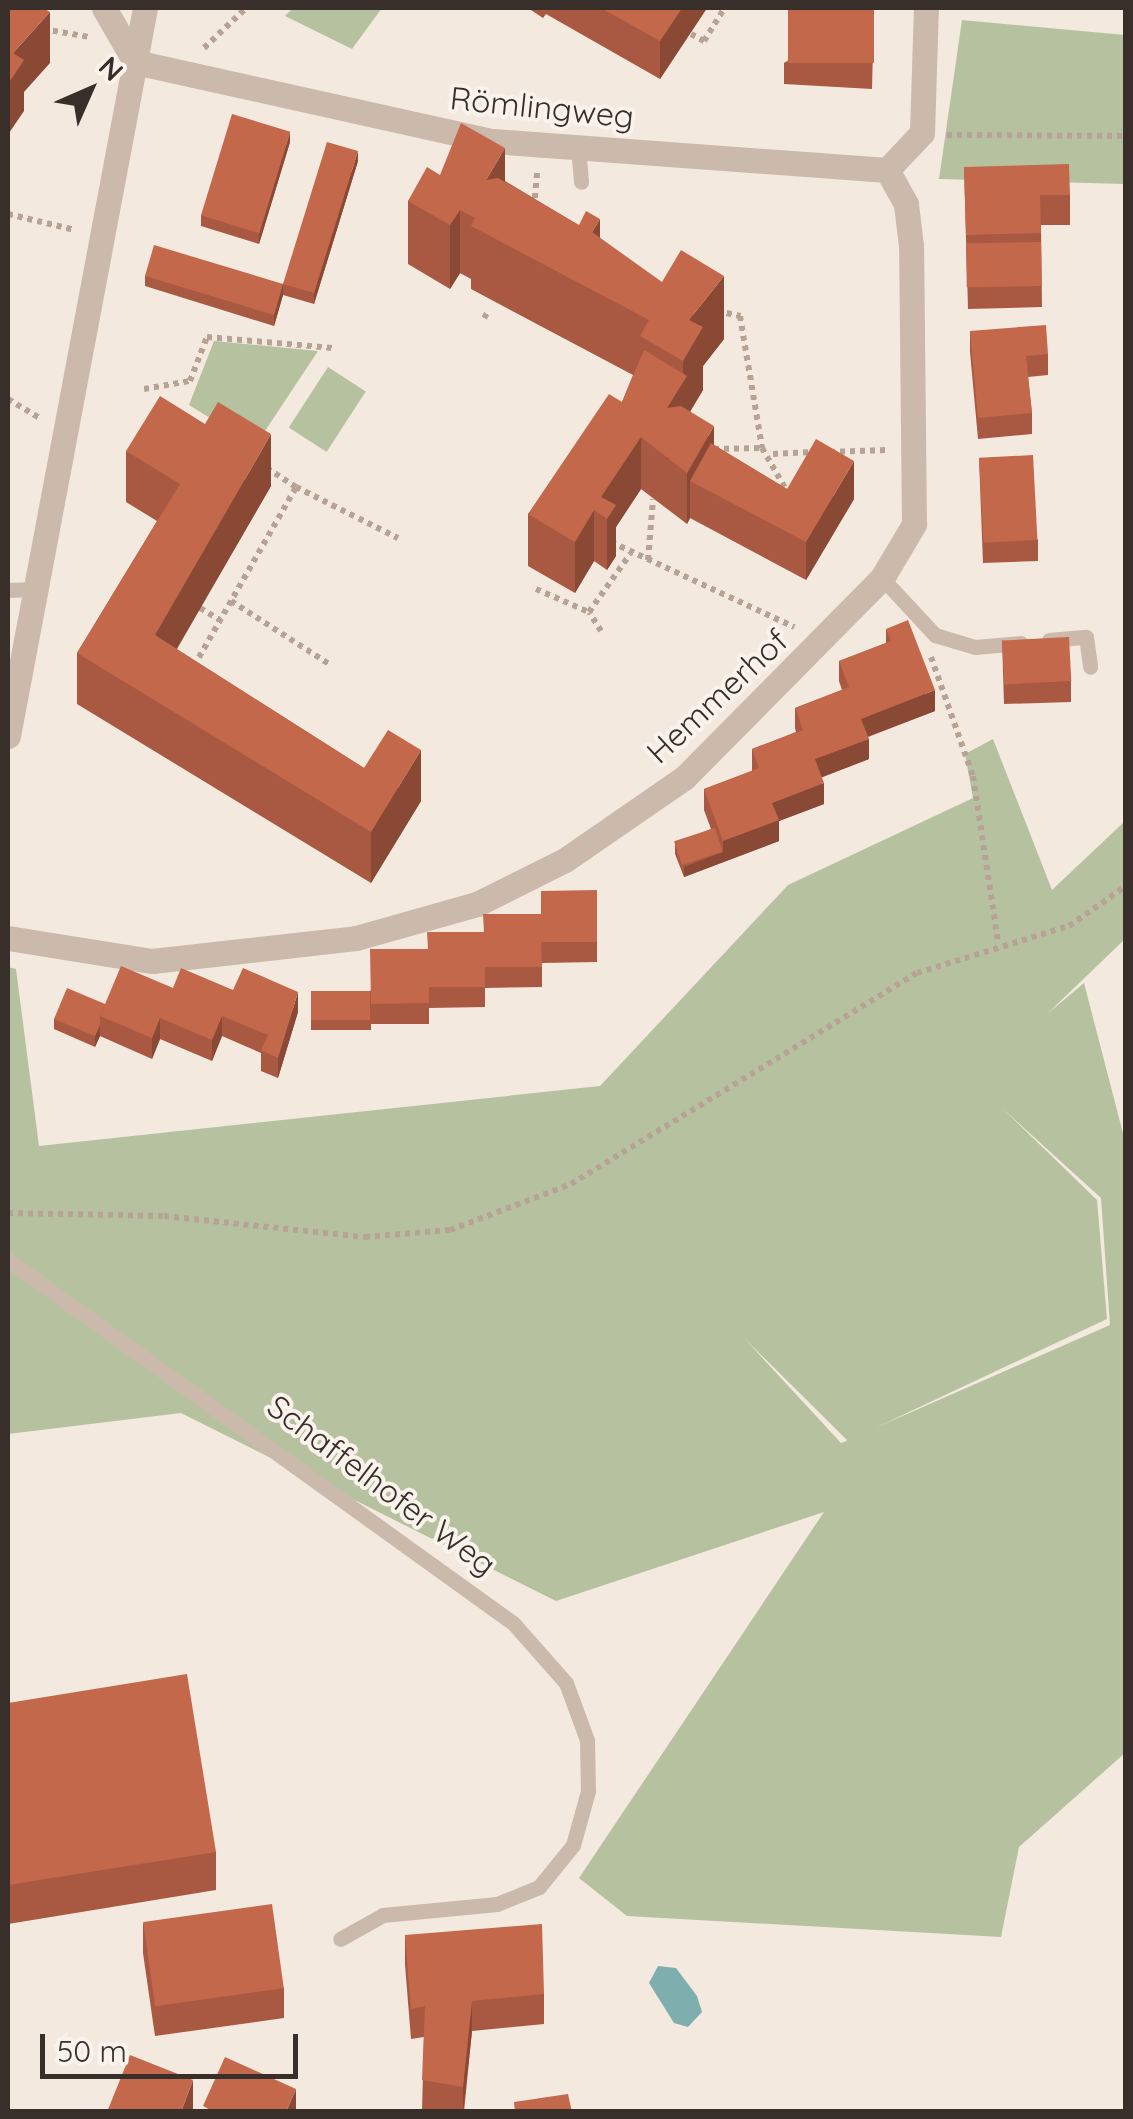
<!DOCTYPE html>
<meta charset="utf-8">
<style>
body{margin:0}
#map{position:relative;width:1133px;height:2119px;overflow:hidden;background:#f3e9df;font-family:Quicksand,sans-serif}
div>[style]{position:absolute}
.green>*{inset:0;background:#b6c29f;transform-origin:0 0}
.water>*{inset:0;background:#7faeaf}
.path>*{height:6px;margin-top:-3px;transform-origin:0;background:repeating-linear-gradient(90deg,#b7a395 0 5px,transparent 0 10px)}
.service>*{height:15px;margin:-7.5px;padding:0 7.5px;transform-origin:7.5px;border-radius:7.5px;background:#cbb9ab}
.minor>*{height:25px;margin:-12.5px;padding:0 12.5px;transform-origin:12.5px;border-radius:12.5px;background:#cbb9ab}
.wall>*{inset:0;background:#a95941}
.shaded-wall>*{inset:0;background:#894935}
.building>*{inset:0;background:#c4684c;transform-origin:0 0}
span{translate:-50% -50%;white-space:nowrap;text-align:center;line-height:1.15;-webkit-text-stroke:8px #faf3ec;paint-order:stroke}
.street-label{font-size:32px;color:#392f2a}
.frame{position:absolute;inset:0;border:10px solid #392f2a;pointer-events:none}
.north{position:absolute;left:40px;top:40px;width:100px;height:100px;-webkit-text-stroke:8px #faf3ec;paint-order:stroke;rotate:45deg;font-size:28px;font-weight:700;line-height:40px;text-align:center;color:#392f2a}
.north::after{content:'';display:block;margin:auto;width:35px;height:45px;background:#392f2a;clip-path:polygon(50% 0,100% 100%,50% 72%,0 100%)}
.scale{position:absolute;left:40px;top:2034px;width:258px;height:45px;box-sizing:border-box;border:5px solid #392f2a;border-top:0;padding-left:12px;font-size:30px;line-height:35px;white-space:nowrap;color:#392f2a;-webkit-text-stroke:8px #faf3ec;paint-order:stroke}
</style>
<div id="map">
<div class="green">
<div style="clip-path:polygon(293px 8px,382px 8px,352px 49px,285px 16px)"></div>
<div style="clip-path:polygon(962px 20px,1125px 35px,1125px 184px,939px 179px)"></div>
<div style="clip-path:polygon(214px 341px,318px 351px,255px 446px,189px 405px)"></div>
<div style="left:328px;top:367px;width:45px;height:72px;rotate:33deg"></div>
<div style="clip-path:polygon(evenodd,993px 739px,1052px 890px,1125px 821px,1125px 939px,1047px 1014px,1084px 983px,1125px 1141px,1125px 1753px,1019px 1847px,1001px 1937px,627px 1916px,579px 1878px,824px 1512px,556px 1601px,181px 1413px,8px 1434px,8px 967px,16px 969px,39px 1146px,600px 1086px,788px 885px,973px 798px,965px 754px,993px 739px,1002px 1108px,1101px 1198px,1110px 1325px,875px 1428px,1107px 1319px,1097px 1200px,1002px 1108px,993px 739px,745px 1339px,847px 1440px,846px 1441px,841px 1443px,745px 1339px)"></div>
</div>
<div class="water">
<div style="clip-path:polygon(658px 1966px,676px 1968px,697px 1996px,702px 2012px,688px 2027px,674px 2023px,649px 1983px)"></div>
</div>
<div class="path">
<div style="left:43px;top:29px;width:48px;rotate:9.7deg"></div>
<div style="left:691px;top:34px;width:15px;rotate:28deg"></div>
<div style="left:704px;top:41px;width:39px;rotate:-58deg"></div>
<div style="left:204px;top:48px;width:58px;rotate:-43.6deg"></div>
<div style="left:947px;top:135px;width:179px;rotate:0.3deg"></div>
<div style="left:534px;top:208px;width:38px;rotate:-85deg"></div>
<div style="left:8px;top:214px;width:69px;rotate:13.4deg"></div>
<div style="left:717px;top:311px;width:24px;rotate:12deg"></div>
<div style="left:740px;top:316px;width:134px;rotate:80.5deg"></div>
<div style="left:762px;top:448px;width:52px;rotate:60deg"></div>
<div style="left:484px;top:318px;width:9px;rotate:-58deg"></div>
<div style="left:144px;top:389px;width:47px;rotate:-9.9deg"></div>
<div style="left:190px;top:381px;width:47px;rotate:-68.9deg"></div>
<div style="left:207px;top:337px;width:126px;rotate:5deg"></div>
<div style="left:8px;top:399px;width:39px;rotate:31deg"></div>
<div style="left:714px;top:449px;width:48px;rotate:-1.2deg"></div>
<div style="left:830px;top:452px;width:57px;rotate:-2deg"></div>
<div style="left:773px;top:454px;width:39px;rotate:-3deg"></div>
<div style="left:296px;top:487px;width:114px;rotate:26.6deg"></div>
<div style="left:611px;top:542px;width:202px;rotate:24.9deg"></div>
<div style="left:648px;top:560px;width:61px;rotate:-85.3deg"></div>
<div style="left:536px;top:589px;width:58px;rotate:23.5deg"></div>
<div style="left:231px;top:601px;width:117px;rotate:32.7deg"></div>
<div style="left:200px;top:608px;width:23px;rotate:31deg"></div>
<div style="left:601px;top:631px;width:22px;rotate:-122deg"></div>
<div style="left:589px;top:612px;width:71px;rotate:-54.7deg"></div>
<div style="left:931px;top:657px;width:126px;rotate:70.6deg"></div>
<div style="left:973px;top:776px;width:168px;rotate:81.4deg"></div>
<div style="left:194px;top:666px;width:206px;rotate:-60.3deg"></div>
<div style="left:296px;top:487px;width:37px;rotate:-147deg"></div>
<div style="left:8px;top:1213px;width:156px;rotate:1.1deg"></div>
<div style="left:164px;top:1216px;width:202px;rotate:6deg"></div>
<div style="left:365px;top:1237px;width:85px;rotate:-4.7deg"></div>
<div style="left:450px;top:1230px;width:129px;rotate:-20.8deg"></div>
<div style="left:571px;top:1184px;width:405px;rotate:-31.4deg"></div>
<div style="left:917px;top:973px;width:159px;rotate:-17.2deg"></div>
<div style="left:1069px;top:926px;width:70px;rotate:-35.1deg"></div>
</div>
<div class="service">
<div style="left:578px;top:147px;width:35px;rotate:85deg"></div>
<div style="left:882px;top:578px;width:78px;rotate:47.1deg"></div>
<div style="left:935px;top:635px;width:42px;rotate:16.7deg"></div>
<div style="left:975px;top:647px;width:46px;rotate:-5deg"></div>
<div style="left:8px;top:590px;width:26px;rotate:-2deg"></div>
<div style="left:1049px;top:640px;width:37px;rotate:-5deg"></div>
<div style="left:1086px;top:637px;width:30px;rotate:82deg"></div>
<div style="left:8px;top:1260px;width:622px;rotate:35.71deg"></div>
<div style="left:513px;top:1623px;width:80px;rotate:48.5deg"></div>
<div style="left:566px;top:1683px;width:61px;rotate:69.8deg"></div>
<div style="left:587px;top:1740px;width:51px;rotate:88.9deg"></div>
<div style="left:588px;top:1791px;width:56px;rotate:105.5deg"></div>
<div style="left:573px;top:1845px;width:54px;rotate:129deg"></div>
<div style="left:539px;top:1887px;width:45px;rotate:158deg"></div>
<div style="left:497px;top:1904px;width:115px;rotate:174.5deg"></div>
<div style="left:383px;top:1915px;width:49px;rotate:150.8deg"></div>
</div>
<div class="minor">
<div style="left:104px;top:8px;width:62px;rotate:60.1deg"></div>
<div style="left:135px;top:62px;width:366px;rotate:12.5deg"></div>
<div style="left:492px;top:141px;width:396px;rotate:4.2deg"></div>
<div style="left:887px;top:170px;width:51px;rotate:-46.6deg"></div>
<div style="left:922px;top:133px;width:125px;rotate:-88.2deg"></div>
<div style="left:8px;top:736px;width:741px;rotate:-79.34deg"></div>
<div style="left:8px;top:938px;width:146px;rotate:9.1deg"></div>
<div style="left:152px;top:961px;width:205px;rotate:-6.4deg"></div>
<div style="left:356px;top:938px;width:126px;rotate:-15.7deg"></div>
<div style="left:477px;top:904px;width:98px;rotate:-26.6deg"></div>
<div style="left:565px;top:860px;width:145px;rotate:-34.6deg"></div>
<div style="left:684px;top:778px;width:281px;rotate:-45.3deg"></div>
<div style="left:882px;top:578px;width:63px;rotate:-59.3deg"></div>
<div style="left:914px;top:524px;width:278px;rotate:-90.6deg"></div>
<div style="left:911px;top:246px;width:42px;rotate:-96.8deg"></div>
<div style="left:906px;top:204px;width:39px;rotate:-119deg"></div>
</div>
<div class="wall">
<div style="clip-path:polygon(528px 8px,707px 8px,660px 79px,546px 14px,543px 18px)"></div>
<div style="clip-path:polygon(874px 8px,872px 89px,784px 84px,784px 63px)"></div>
<div style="clip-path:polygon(290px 142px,259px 244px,201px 226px,201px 215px)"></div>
<div style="clip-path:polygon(358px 161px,314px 304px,283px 295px,274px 326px,145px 286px,145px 276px,283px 284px)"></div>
<div style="clip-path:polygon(964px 167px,1070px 195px,1070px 225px,1041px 225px,1042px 307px,968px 309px)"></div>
<div style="clip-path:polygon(440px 175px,505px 181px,600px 238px,724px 339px,703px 366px,703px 390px,690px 411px,714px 445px,787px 489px,854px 499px,806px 580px,690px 518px,687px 524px,641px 489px,616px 527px,616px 556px,607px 570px,594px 561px,575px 593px,528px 566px,528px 514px,622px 402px,633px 375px,471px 289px,471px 279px,460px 273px,450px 289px,408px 264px,408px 201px)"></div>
<div style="clip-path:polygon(970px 331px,1048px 354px,1048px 375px,1028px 377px,1032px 413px,1032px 434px,978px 439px,970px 352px)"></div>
<div style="clip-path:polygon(126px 451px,271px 486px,176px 649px,364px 768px,421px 801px,371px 883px,77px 704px,77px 653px,157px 521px,126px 502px)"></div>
<div style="clip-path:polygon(979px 458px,1038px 540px,1038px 561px,983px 563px)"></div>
<div style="clip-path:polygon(886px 629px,935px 711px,868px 737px,869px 759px,822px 777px,824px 804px,779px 821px,779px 841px,684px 877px,675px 854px,675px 843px,711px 829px,704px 810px,704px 789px,752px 771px,752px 749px,796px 732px,795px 728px,795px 708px,842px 690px,839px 681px,839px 661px,886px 643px)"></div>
<div style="clip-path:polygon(1002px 640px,1071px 681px,1071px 702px,1004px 704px)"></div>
<div style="clip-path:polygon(597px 890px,597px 962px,542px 963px,542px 987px,485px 988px,485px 1007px,429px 1008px,429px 1024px,371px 1024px,371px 1030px,311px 1030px,311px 991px,370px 991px,428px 949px,541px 914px)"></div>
<div style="clip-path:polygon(173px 988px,233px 990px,298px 1012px,278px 1078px,261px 1071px,261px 1053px,222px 1036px,212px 1061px,160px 1039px,152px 1059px,100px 1036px,95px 1047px,54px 1029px,54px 1019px,105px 1004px)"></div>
<div style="clip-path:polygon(8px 1703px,216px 1852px,216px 1890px,8px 1924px)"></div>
<div style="clip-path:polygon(143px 1923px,284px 1988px,284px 2018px,155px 2036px,143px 1953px)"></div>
<div style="clip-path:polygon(405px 1935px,544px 1994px,544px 2024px,472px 2031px,464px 2112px,422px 2110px,424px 2037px,411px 2039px,405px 1965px)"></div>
</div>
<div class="shaded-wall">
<div style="clip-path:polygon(682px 8px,707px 8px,660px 79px,660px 41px)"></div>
<div style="clip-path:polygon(50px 12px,50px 63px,24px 92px,24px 111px,9px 133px,9px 149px,8px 152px,8px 84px,13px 53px)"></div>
<div style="clip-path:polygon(290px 132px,290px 142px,259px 244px,259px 233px)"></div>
<div style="clip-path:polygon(505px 148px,505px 212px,486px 180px)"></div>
<div style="clip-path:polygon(358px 151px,358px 161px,314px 304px,314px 293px)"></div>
<div style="clip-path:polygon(460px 210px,460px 273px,450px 289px,450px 225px)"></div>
<div style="clip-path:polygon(600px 219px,600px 282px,592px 232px)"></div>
<div style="clip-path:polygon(724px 276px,724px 339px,703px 366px,703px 390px,687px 417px,687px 427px,667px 460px,667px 408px,683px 382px,683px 361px,689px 320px)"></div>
<div style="clip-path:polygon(283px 284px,283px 295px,274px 326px,274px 315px)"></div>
<div style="clip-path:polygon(714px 426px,714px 477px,690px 481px,690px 518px,687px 524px,687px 473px)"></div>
<div style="clip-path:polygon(271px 434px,271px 486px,155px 687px,155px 635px)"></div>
<div style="clip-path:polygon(641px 437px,641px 489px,616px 527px,616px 556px,607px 570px,607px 519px,601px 497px)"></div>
<div style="clip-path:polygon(854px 461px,854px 499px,806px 580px,806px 542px)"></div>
<div style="clip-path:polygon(594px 510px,594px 561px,575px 593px,575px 542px)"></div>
<div style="clip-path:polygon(935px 690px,935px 711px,861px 739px,861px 719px)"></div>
<div style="clip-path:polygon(869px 739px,869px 759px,815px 780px,815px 759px)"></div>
<div style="clip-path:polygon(421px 750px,421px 801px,371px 883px,371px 832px)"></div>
<div style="clip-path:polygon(824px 783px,824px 804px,779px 821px,779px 841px,684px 877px,684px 867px,723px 852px,723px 841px,772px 803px)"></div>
<div style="clip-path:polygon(298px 992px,298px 1012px,278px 1078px,278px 1058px)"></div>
<div style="clip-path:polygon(222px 1016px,222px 1036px,212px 1061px,212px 1040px)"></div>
<div style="clip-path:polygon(160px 1018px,160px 1039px,152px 1059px,152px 1038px)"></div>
<div style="clip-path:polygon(100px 1025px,100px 1036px,95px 1047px,95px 1036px)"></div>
<div style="clip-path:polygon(472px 2001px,472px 2031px,463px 2112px,463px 2087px)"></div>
<div style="clip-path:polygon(193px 2080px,193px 2112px,181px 2112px)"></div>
<div style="clip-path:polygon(296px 2089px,296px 2109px,295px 2112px,286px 2112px)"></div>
</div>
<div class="building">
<div style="clip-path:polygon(8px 8px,43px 8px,50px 12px,13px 53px,24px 60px,8px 84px)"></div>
<div style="clip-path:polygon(601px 8px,682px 8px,660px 41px)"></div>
<div style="left:788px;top:8px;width:86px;height:55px"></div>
<div style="left:232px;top:114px;width:61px;height:106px;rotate:17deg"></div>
<div style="clip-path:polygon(461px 123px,505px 148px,486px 180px,498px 178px,579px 225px,586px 211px,600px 219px,592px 232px,662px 282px,681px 250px,724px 276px,689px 320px,703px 327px,683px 361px,640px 336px,649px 320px,471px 226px,475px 218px,460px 210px,450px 225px,408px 201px,427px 167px,440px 175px)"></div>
<div style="clip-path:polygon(327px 142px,358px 151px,314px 293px,283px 284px,274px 315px,145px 276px,154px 245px,283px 284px)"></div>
<div style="clip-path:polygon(1069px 164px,1070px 195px,1040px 195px,1041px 233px,966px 235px,964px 167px)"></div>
<div style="left:1041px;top:242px;width:44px;height:75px;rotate:89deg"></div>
<div style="clip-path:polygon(1046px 325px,1048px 354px,1026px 356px,1032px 413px,978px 418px,970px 331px)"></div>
<div style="clip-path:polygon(644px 350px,687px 376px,667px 408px,681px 406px,714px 426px,687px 473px,641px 437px,601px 497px,616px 505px,607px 519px,594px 510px,575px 542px,528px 514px,609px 394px,622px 402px)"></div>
<div style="clip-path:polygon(160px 396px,205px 424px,218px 402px,271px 434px,155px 635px,364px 768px,388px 730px,421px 750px,371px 832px,77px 653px,180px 484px,126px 451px)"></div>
<div style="clip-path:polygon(816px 439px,854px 461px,806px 542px,690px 481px,711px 443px,787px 489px)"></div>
<div style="left:1033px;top:455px;width:85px;height:54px;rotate:87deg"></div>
<div style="clip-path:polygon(908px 620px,935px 690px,861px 719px,869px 739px,815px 759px,824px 783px,772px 803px,779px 820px,723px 841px,704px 789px,759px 768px,752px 749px,803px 730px,795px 708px,849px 687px,839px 661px,891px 641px,886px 629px)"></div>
<div style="left:1069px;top:637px;width:44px;height:67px;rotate:87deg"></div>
<div style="left:715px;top:828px;width:25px;height:43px;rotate:72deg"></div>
<div style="clip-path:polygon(597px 890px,597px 942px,541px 942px,542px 967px,485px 967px,485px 987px,429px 987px,429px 1003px,371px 1004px,370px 949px,428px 949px,427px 932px,484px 932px,483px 914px,541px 914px,541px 891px)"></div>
<div style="clip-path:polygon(121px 966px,173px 988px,181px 968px,233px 990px,243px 968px,298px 992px,278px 1058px,261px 1050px,268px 1035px,222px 1016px,212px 1040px,160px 1018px,152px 1038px,100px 1016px)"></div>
<div style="clip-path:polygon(67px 988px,105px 1004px,100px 1016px,100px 1025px,95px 1036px,54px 1019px)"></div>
<div style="left:311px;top:991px;width:59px;height:29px"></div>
<div style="clip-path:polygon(187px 1674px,216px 1852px,8px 1885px,8px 1703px)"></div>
<div style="left:272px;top:1904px;width:85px;height:130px;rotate:82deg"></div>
<div style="clip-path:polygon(542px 1924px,544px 1994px,472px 2001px,463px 2087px,422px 2080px,425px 2006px,411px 2009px,405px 1935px)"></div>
<div style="clip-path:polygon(130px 2055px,193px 2080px,181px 2112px,107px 2112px)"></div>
<div style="clip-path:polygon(225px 2057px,296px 2089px,286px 2112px,214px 2112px,203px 2106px)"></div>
<div style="clip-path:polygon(568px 2094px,572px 2112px,515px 2112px,514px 2102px)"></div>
</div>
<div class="street-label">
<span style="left:542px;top:107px;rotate:6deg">Römlingweg</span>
<span style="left:717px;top:696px;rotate:-43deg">Hemmerhof</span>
<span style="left:382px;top:1485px;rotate:37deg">Schaffelhofer Weg</span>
</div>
<div class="frame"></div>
<div class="north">N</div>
<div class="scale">50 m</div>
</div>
